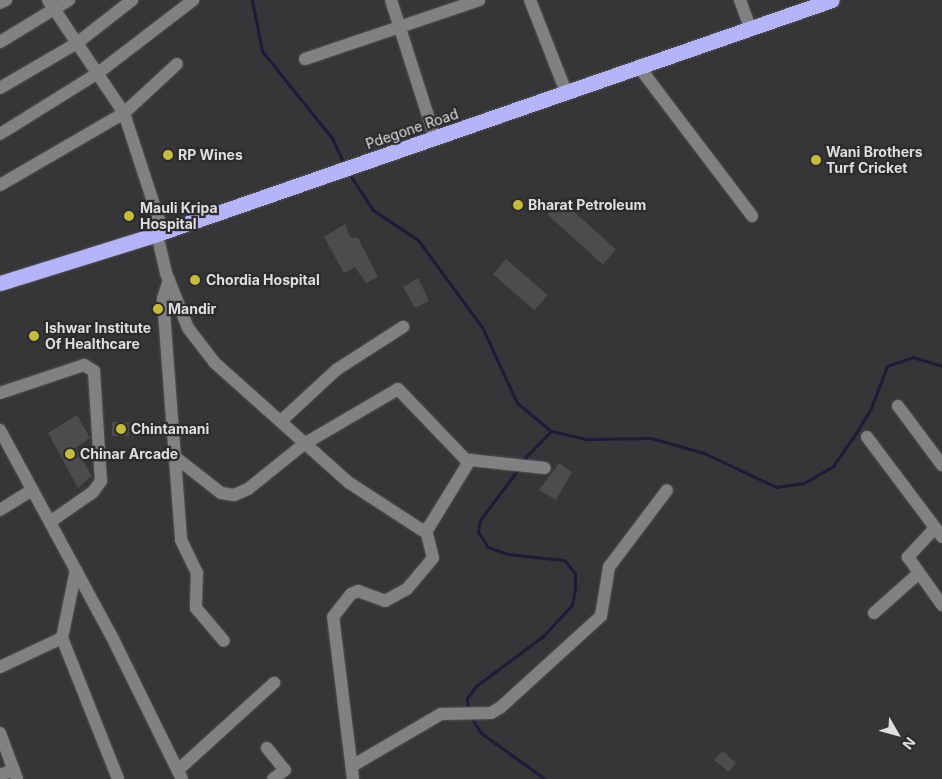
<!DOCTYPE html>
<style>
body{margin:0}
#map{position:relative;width:942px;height:779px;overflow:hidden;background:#363638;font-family:Inter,sans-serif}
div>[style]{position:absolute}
.stream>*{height:3px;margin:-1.5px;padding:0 1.5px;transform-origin:1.5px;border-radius:1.5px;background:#1d1b37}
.building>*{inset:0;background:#4c4c4f;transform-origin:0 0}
.roads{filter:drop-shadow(0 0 1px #535356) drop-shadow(0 0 1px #535356)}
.minor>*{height:12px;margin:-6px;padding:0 6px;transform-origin:6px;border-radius:6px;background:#818184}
.highway>*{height:15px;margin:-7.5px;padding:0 7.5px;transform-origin:7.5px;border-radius:7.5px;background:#b6b4f8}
.dots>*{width:14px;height:14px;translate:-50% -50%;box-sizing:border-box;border:2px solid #2c2c2e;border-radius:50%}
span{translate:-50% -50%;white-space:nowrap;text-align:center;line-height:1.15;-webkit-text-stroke:4.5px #2c2c2e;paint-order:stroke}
.street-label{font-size:14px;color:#dedee0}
.poi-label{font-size:14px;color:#dedee0;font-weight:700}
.left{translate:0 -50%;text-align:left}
.north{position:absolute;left:872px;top:709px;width:50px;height:50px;-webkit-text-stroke:4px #2c2c2e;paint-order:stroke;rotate:128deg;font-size:14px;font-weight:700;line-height:20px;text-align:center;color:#dedee0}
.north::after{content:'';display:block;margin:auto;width:18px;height:22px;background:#dedee0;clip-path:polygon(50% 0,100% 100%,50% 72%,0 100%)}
</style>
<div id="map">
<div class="stream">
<div style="left:252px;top:0;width:52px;rotate:78.9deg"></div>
<div style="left:262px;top:51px;width:112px;rotate:51.2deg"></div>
<div style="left:332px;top:138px;width:29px;rotate:65deg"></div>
<div style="left:348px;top:172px;width:45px;rotate:56.7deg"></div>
<div style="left:373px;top:210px;width:54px;rotate:33.7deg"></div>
<div style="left:418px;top:240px;width:108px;rotate:53.7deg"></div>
<div style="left:482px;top:327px;width:84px;rotate:65.3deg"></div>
<div style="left:517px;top:403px;width:44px;rotate:39.5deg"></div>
<div style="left:551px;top:431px;width:37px;rotate:13deg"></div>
<div style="left:587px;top:439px;width:64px;rotate:-0.9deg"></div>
<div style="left:651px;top:438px;width:55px;rotate:15.8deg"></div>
<div style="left:704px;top:453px;width:80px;rotate:25.3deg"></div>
<div style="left:776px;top:487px;width:28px;rotate:-8deg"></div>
<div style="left:804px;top:483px;width:34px;rotate:-30deg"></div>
<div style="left:833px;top:466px;width:33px;rotate:-55deg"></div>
<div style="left:852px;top:439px;width:36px;rotate:-58deg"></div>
<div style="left:871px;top:408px;width:45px;rotate:-69.1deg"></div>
<div style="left:887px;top:366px;width:28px;rotate:-19deg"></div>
<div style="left:913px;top:357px;width:30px;rotate:17deg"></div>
<div style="left:521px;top:462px;width:43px;rotate:-45.9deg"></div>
<div style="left:468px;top:710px;width:12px;rotate:-95deg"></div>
<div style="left:467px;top:698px;width:15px;rotate:-53deg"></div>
<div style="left:476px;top:686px;width:84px;rotate:-36.7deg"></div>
<div style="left:543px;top:636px;width:42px;rotate:-46.9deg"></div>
<div style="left:572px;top:605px;width:15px;rotate:-79deg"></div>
<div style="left:575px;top:590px;width:17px;rotate:-90deg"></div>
<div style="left:575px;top:573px;width:17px;rotate:-130deg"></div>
<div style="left:564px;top:560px;width:57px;rotate:-174deg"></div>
<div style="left:507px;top:554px;width:20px;rotate:-160deg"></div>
<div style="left:488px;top:547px;width:18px;rotate:-124deg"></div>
<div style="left:478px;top:532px;width:12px;rotate:-81deg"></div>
<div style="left:480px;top:520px;width:65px;rotate:-53.1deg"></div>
<div style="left:470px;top:716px;width:20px;rotate:57deg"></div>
<div style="left:481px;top:733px;width:79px;rotate:35.7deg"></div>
</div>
<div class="building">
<div style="left:561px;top:200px;width:74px;height:20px;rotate:42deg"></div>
<div style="clip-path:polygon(345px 224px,350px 237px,358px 238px,378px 277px,366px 283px,355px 267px,344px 273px,324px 237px)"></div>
<div style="left:506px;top:259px;width:55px;height:20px;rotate:41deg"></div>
<div style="clip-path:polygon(418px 278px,429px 301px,415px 308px,403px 287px)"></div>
<div style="clip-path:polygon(77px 415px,90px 438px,75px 448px,92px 476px,78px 488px,48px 433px)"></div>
<div style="left:129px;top:422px;width:14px;height:17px;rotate:90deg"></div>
<div style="clip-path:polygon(559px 463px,572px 472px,556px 500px,539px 490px)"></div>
<div style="clip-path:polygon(723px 751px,736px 763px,729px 772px,714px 760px)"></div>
</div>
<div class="roads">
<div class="minor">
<div style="left:48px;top:0;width:136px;rotate:56.1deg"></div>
<div style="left:124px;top:113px;width:125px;rotate:71.9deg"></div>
<div style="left:391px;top:0;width:145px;rotate:72.3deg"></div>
<div style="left:530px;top:0;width:99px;rotate:68.6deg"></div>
<div style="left:740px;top:0;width:30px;rotate:70deg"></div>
<div style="left:0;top:3px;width:7px;rotate:-27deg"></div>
<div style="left:0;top:42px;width:81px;rotate:-31.3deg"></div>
<div style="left:305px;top:59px;width:184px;rotate:-18.7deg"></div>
<div style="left:639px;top:67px;width:187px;rotate:52.8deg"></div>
<div style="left:0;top:88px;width:89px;rotate:-30.3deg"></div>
<div style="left:77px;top:43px;width:70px;rotate:-38deg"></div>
<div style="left:0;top:134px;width:115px;rotate:-31.9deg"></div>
<div style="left:98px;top:73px;width:120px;rotate:-37.5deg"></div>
<div style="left:0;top:185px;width:143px;rotate:-30.1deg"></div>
<div style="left:124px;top:113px;width:72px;rotate:-42.8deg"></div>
<div style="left:157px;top:234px;width:40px;rotate:77deg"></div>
<div style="left:166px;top:273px;width:59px;rotate:68.2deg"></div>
<div style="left:188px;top:328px;width:44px;rotate:52.4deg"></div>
<div style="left:215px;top:363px;width:178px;rotate:41.8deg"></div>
<div style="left:348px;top:482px;width:88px;rotate:33deg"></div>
<div style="left:422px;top:530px;width:8px;rotate:-23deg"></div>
<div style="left:429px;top:527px;width:79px;rotate:-58.5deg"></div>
<div style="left:470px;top:460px;width:75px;rotate:6.1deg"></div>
<div style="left:169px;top:280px;width:20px;rotate:108deg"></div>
<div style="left:163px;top:299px;width:242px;rotate:85.7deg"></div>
<div style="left:181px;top:540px;width:37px;rotate:64deg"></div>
<div style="left:197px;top:573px;width:35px;rotate:92deg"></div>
<div style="left:196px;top:608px;width:43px;rotate:49.7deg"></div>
<div style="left:0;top:393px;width:89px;rotate:-18.4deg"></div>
<div style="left:84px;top:365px;width:12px;rotate:31deg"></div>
<div style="left:94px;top:371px;width:110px;rotate:86.4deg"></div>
<div style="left:101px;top:481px;width:14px;rotate:126deg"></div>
<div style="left:93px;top:492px;width:52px;rotate:145.1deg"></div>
<div style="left:898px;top:406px;width:74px;rotate:53.3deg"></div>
<div style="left:281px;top:421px;width:75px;rotate:-42.8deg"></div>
<div style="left:336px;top:370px;width:80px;rotate:-32.7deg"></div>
<div style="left:0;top:430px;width:233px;rotate:61.6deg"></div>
<div style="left:111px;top:635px;width:161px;rotate:63.8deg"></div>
<div style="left:867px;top:437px;width:125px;rotate:53.1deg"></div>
<div style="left:175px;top:457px;width:58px;rotate:38deg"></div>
<div style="left:221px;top:493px;width:13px;rotate:9deg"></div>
<div style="left:234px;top:495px;width:15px;rotate:-23deg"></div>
<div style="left:248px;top:489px;width:72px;rotate:-38.8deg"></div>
<div style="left:304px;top:444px;width:109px;rotate:-30.3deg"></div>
<div style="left:398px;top:389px;width:101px;rotate:46.2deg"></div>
<div style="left:0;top:510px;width:38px;rotate:-32deg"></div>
<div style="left:935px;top:528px;width:40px;rotate:133deg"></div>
<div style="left:908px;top:557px;width:59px;rotate:54.7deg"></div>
<div style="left:874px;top:613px;width:59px;rotate:-41.6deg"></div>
<div style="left:62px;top:638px;width:152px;rotate:68.3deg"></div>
<div style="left:0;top:667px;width:68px;rotate:-25.1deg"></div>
<div style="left:62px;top:638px;width:69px;rotate:-78.4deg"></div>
<div style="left:0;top:733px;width:49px;rotate:69.7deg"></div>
<div style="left:267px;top:748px;width:28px;rotate:51deg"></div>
<div style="left:285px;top:770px;width:15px;rotate:143deg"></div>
<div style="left:352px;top:766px;width:103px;rotate:-30.3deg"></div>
<div style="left:441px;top:714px;width:50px;rotate:-1.1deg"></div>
<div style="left:491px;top:713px;width:12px;rotate:-31deg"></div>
<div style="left:501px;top:707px;width:135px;rotate:-42.3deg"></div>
<div style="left:601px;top:616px;width:50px;rotate:-80.7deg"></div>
<div style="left:609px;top:567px;width:96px;rotate:-53deg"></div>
<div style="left:178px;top:770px;width:130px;rotate:-42.2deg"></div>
<div style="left:0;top:775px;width:15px;rotate:-20deg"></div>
<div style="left:353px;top:779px;width:163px;rotate:-97deg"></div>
<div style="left:333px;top:617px;width:29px;rotate:-52deg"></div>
<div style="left:351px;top:594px;width:8px;rotate:-23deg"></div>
<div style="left:358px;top:591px;width:29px;rotate:20deg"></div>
<div style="left:385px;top:601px;width:25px;rotate:-29deg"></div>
<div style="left:407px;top:589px;width:40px;rotate:-50deg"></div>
<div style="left:433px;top:558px;width:30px;rotate:-104deg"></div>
</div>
<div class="highway">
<div style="left:0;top:283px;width:164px;rotate:-17.3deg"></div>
<div style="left:157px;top:234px;width:714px;rotate:-19.12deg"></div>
</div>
</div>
<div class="dots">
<div style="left:168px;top:155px;background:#c5bc3d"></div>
<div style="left:816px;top:160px;background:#c5bc3d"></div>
<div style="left:518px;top:205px;background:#c5bc3d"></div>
<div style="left:129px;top:216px;background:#c5bc3d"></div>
<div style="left:195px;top:280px;background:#c5bc3d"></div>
<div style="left:158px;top:309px;background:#c5bc3d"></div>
<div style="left:34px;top:336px;background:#c5bc3d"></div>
<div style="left:121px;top:429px;background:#c5bc3d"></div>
<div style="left:70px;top:454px;background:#c5bc3d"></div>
</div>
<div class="street-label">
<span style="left:412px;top:129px;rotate:-19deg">Pdegone Road</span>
</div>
<div class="poi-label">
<span class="left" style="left:826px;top:160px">Wani Brothers<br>Turf Cricket</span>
<span class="left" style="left:178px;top:155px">RP Wines</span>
<span class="left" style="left:528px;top:205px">Bharat Petroleum</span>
<span class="left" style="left:140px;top:216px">Mauli Kripa<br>Hospital</span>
<span class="left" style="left:206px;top:280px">Chordia Hospital</span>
<span class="left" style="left:168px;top:309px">Mandir</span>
<span class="left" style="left:45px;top:336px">Ishwar Institute<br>Of Healthcare</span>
<span class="left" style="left:131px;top:429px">Chintamani</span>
<span class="left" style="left:80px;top:454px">Chinar Arcade</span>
</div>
<div class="north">N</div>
</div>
